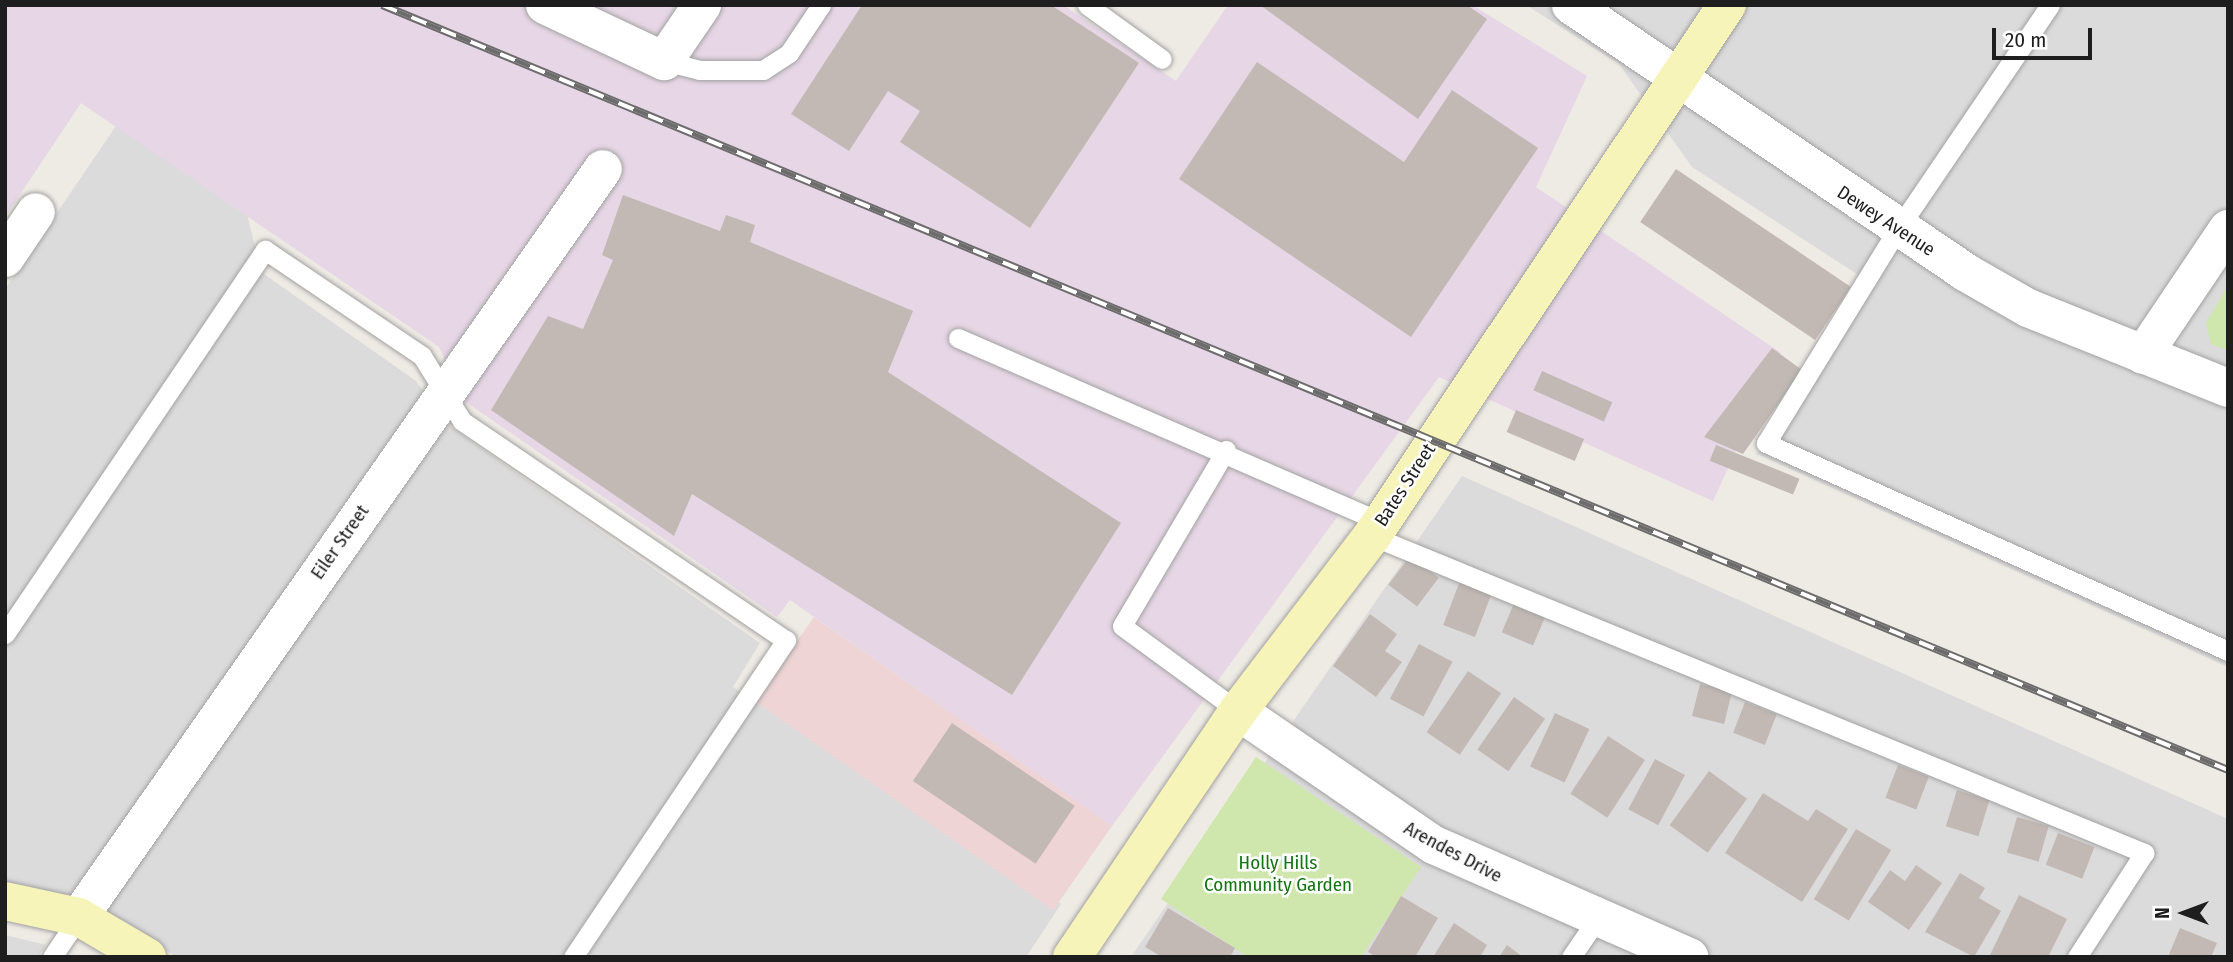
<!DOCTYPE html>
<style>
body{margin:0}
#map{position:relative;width:2233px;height:962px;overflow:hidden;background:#eeeae4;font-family:"Fira Sans Condensed",sans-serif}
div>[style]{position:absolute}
.residential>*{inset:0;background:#dcdbdb}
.commercial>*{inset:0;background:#efd4d5;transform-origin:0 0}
.industrial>*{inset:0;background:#e7d6e6}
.grass>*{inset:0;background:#cfe7ac}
.building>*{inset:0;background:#c3b9b4;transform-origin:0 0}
.roads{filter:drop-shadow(0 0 2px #a2a2a2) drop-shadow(0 0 2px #a2a2a2)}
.lane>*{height:19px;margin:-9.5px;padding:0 9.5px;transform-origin:9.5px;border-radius:9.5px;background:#fff}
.street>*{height:38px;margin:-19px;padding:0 19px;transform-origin:19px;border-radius:19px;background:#fff}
.secondary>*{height:38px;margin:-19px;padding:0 19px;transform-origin:19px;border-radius:19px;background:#f7f4ba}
.rail>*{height:8px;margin-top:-4px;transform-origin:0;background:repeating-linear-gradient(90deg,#fff 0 16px,#6c6c6c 0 32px);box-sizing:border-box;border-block:2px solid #6c6c6c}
span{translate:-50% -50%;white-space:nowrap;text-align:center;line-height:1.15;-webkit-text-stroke:5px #fff;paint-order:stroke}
.street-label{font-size:19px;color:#1e1e1e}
.park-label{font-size:19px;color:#127710}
.frame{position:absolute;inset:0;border:7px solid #1e1e1e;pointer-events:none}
.north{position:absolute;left:2149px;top:878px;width:70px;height:70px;-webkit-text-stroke:5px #fff;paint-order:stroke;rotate:270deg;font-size:19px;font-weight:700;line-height:28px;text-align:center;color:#1e1e1e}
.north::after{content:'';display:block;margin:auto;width:24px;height:32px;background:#1e1e1e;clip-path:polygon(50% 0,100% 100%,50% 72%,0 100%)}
.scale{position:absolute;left:1992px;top:28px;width:100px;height:32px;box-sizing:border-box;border:4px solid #1e1e1e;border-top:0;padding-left:9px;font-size:21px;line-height:24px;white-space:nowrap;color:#1e1e1e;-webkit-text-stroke:5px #fff;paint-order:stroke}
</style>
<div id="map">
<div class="residential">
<div style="clip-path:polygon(1526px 5px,2228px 5px,2228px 667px,1757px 454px,1863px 278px,1692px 167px,1619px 64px)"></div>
<div style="clip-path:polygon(116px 126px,247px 214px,261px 272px,416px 381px,448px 425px,760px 643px,733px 687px,1061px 904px,1026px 957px,176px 957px,139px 932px,5px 892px,5px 289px)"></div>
<div style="clip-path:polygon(1462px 476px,2228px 819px,2228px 957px,1131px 957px)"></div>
<div style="clip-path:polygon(5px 935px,46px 945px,38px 957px,5px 957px)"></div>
</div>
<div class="commercial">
<div style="left:814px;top:617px;width:364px;height:103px;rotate:35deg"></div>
</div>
<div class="industrial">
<div style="clip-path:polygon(5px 5px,1063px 5px,1176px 81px,1228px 5px,1472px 5px,1587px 76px,1536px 187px,1781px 353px,1713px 501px,1439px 377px,1112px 826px,790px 600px,777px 617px,466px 402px,439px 347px,81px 103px,5px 217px)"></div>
</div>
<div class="grass">
<div style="clip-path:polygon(2228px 285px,2228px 348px,2224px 349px,2211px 344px,2206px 323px)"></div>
<div style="clip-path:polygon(1256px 757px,1421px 867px,1361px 957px,1248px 957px,1161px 899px)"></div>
</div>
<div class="building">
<div style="clip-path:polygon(862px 5px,1051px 5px,1139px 63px,1030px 228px,900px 142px,920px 111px,888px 91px,849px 151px,791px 114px)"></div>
<div style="clip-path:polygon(1260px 5px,1467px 5px,1487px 19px,1418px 119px)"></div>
<div style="clip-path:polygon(1257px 62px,1404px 162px,1452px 90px,1538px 148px,1411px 337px,1179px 179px)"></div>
<div style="left:1676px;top:169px;width:211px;height:64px;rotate:34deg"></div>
<div style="clip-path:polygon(623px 195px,720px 231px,726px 215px,755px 225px,750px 242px,913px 311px,888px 372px,1121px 523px,1012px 695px,692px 494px,674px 536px,491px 410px,548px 316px,583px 329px,613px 260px,602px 255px)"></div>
<div style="clip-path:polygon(1772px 348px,1802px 370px,1743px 454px,1704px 437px)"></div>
<div style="left:1542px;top:371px;width:77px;height:21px;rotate:24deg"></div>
<div style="left:1516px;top:410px;width:74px;height:24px;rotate:23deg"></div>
<div style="left:1716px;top:445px;width:90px;height:17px;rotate:22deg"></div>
<div style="left:1410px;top:556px;width:36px;height:36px;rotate:37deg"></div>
<div style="left:1460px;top:581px;width:34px;height:47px;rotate:21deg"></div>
<div style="left:1515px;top:601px;width:34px;height:34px;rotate:23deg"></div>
<div style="clip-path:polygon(1370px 614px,1397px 634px,1385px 651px,1402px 662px,1376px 697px,1333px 666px)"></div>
<div style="left:1419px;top:644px;width:38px;height:62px;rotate:28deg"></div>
<div style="left:1468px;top:671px;width:40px;height:74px;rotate:34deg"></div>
<div style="left:1700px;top:684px;width:33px;height:33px;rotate:14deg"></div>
<div style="left:1514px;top:697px;width:38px;height:64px;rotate:35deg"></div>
<div style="left:1745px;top:702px;width:34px;height:33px;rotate:21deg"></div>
<div style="left:1555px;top:713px;width:38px;height:59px;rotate:25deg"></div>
<div style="left:952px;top:723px;width:148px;height:70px;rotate:34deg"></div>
<div style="left:1608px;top:736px;width:44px;height:69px;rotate:33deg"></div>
<div style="left:1655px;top:759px;width:34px;height:57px;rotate:28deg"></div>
<div style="left:1898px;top:765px;width:33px;height:35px;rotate:21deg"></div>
<div style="left:1709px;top:771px;width:47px;height:67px;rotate:36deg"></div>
<div style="left:1957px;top:790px;width:34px;height:38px;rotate:17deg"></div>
<div style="clip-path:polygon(1763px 793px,1808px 821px,1816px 809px,1848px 829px,1802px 902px,1725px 853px)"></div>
<div style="left:2017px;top:817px;width:33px;height:37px;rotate:16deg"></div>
<div style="left:1856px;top:829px;width:41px;height:82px;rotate:31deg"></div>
<div style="left:2058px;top:833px;width:39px;height:34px;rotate:21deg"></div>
<div style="clip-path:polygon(1916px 865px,1942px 883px,1909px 930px,1868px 902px,1890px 870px,1905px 881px)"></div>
<div style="clip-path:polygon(1960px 873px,1985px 888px,1979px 898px,2001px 911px,1974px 957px,1925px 932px)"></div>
<div style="clip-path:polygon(2019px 895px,2067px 919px,2048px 957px,1989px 957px)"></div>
<div style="clip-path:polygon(1401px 896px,1438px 918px,1415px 957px,1376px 957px,1368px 952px)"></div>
<div style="clip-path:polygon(1168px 908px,1235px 948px,1230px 957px,1162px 957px,1145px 947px)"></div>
<div style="clip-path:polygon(1454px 923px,1487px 945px,1480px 957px,1433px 957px)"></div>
<div style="clip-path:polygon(2180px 928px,2217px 943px,2211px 957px,2168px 957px)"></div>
<div style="clip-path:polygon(1507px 945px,1523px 957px,1499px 957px)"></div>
</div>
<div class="roads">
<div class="lane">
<div style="left:1087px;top:5px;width:92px;rotate:35.8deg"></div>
<div style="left:2050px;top:5px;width:272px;rotate:124.2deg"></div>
<div style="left:1897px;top:230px;width:250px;rotate:121.6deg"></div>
<div style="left:1766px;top:443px;width:507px;rotate:24.24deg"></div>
<div style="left:664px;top:61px;width:36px;rotate:14deg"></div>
<div style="left:699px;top:70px;width:64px"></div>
<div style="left:763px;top:70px;width:31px;rotate:-33deg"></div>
<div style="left:789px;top:53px;width:58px;rotate:-56.3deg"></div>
<div style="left:958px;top:338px;width:461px;rotate:23.5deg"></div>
<div style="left:1226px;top:450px;width:204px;rotate:120.6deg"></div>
<div style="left:1122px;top:626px;width:144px;rotate:36.2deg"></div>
<div style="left:1372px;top:536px;width:835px;rotate:22.32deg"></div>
<div style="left:2144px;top:853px;width:124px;rotate:122.8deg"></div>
<div style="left:5px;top:634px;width:464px;rotate:-55.9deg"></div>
<div style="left:265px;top:250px;width:189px;rotate:34deg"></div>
<div style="left:422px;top:356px;width:76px;rotate:58.4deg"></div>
<div style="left:462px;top:421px;width:391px;rotate:34.1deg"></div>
<div style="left:786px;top:640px;width:382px;rotate:123.9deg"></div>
<div style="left:52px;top:957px;width:48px;rotate:-56deg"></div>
<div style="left:1571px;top:957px;width:46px;rotate:-55.6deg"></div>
</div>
<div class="street">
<div style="left:545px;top:5px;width:132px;rotate:25.2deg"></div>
<div style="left:664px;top:61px;width:68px;rotate:-55.8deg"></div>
<div style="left:1571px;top:5px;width:476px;rotate:34.1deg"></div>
<div style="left:1965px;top:272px;width:73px;rotate:29.7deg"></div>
<div style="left:2028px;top:308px;width:215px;rotate:21.8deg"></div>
<div style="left:5px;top:258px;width:55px;rotate:-56deg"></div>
<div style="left:2143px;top:355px;width:152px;rotate:-56deg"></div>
<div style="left:1238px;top:711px;width:237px;rotate:34.4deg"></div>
<div style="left:1434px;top:845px;width:279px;rotate:23.7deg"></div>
<div style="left:79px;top:917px;width:913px;rotate:-54.99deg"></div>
</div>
<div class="secondary">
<div style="left:5px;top:901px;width:76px;rotate:12.2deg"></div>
<div style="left:79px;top:917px;width:79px;rotate:30.5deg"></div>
<div style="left:1072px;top:957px;width:297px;rotate:-56deg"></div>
<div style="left:1238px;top:711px;width:220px;rotate:-52.6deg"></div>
<div style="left:1372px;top:536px;width:639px;rotate:-56.24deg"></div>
</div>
</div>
<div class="rail">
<div style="left:382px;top:5px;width:1998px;rotate:22.51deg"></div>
</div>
<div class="street-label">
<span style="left:1886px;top:221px;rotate:33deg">Dewey Avenue</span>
<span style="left:1405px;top:485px;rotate:-57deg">Bates Street</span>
<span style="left:340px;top:542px;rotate:-55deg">Eiler Street</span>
<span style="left:1453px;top:852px;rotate:28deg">Arendes Drive</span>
</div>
<div class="park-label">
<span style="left:1278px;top:874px">Holly Hills<br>Community Garden</span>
</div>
<div class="frame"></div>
<div class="north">N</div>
<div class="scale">20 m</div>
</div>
